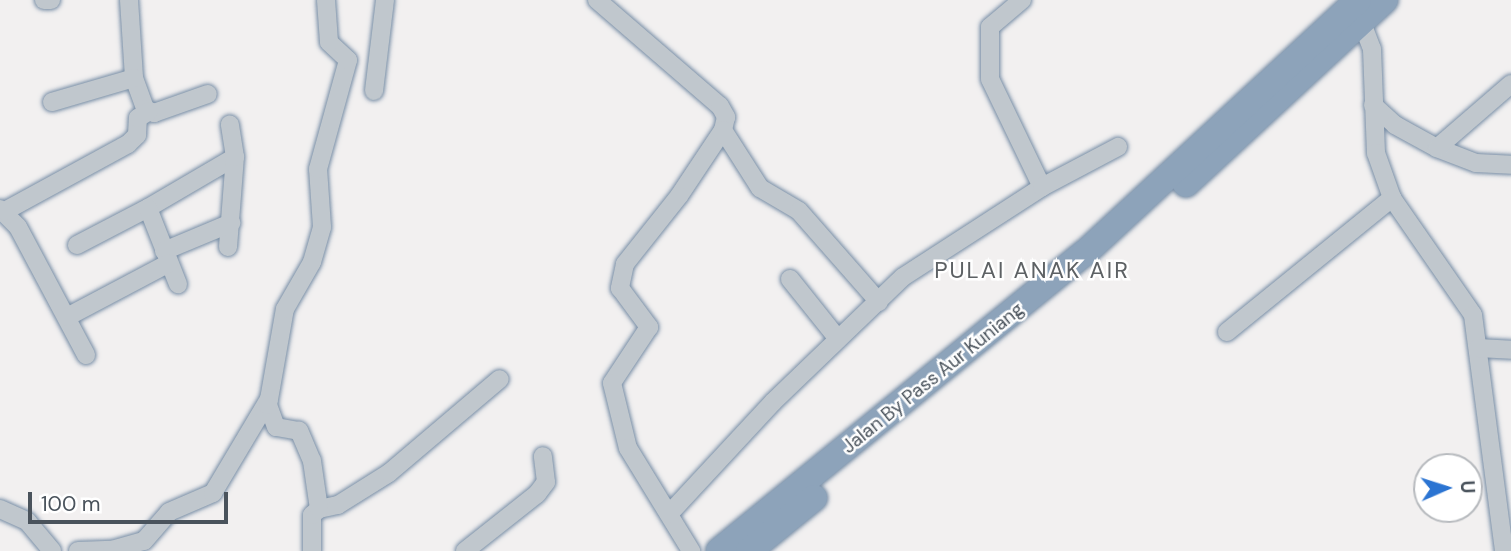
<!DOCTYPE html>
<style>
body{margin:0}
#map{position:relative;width:1511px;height:551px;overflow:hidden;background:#f2f0f0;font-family:"DM Sans",sans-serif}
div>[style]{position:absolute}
.roads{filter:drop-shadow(0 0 2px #788ea6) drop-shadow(0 0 2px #788ea6)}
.minor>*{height:18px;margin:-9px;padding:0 9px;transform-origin:9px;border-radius:9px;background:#c0c7cd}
.highway>*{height:26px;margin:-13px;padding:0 13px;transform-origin:13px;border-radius:13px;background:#8da3ba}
span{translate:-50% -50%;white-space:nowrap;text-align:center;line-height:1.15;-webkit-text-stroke:5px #fff;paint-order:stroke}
.street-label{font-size:19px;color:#4a535c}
.quarter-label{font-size:23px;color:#5d6164;letter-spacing:2px}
.north{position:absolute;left:1413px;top:453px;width:70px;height:70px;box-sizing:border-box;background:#fff;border:2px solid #b7babe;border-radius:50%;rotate:87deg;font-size:19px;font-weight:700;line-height:28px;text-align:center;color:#4a535c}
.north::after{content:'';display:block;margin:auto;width:24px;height:32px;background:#2b74d2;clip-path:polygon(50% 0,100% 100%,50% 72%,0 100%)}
.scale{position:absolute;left:28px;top:492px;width:200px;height:32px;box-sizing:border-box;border:4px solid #4a535c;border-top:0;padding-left:9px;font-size:21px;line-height:24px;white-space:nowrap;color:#4a535c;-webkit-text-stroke:5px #fff;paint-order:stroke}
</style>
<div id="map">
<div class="roads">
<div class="minor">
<div style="left:44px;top:0;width:7px"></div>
<div style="left:129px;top:0;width:78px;rotate:86.3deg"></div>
<div style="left:134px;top:78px;width:33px;rotate:70deg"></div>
<div style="left:145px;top:109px;width:10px;rotate:24deg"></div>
<div style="left:154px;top:113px;width:57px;rotate:-19.4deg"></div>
<div style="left:597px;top:0;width:162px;rotate:40.8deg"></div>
<div style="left:720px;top:106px;width:13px;rotate:61deg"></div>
<div style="left:726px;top:117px;width:13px;rotate:103deg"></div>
<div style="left:723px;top:130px;width:79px;rotate:123.7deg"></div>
<div style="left:679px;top:196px;width:87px;rotate:128.5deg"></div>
<div style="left:625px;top:264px;width:25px;rotate:102deg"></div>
<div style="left:620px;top:288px;width:49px;rotate:53.4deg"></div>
<div style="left:649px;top:327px;width:67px;rotate:123.5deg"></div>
<div style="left:612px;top:383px;width:67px;rotate:76.2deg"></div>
<div style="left:628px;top:448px;width:121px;rotate:58.5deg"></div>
<div style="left:1022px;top:0;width:42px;rotate:139.8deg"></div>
<div style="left:990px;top:27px;width:52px;rotate:90deg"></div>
<div style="left:990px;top:79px;width:120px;rotate:64.3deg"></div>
<div style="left:1362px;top:23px;width:28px;rotate:69deg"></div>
<div style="left:1372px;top:49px;width:104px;rotate:87.8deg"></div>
<div style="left:1376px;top:153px;width:48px;rotate:70.4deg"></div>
<div style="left:1392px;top:198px;width:142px;rotate:55.3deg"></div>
<div style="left:1473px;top:315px;width:238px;rotate:82.5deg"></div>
<div style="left:374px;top:91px;width:92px;rotate:-83.1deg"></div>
<div style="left:52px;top:102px;width:85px;rotate:-16.3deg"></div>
<div style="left:1373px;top:105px;width:30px;rotate:42deg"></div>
<div style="left:1395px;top:125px;width:48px;rotate:28.7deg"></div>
<div style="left:1437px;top:148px;width:42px;rotate:21deg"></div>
<div style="left:1476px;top:163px;width:35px;rotate:3deg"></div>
<div style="left:723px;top:130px;width:69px;rotate:57.5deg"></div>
<div style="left:760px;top:188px;width:45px;rotate:30.5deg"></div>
<div style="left:799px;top:211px;width:121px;rotate:48.7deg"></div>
<div style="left:1437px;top:148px;width:98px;rotate:-40.9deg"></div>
<div style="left:148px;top:208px;width:101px;rotate:-30.4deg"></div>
<div style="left:0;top:209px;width:25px;rotate:45deg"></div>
<div style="left:18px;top:227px;width:145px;rotate:62deg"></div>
<div style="left:5px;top:211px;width:140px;rotate:-28.6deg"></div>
<div style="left:128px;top:144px;width:13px;rotate:-45deg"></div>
<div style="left:137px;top:135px;width:17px;rotate:-87deg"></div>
<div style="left:138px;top:118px;width:12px;rotate:-31deg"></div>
<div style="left:77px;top:245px;width:80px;rotate:-27.5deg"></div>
<div style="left:148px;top:208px;width:82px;rotate:68.5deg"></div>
<div style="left:228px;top:247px;width:90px;rotate:-85.6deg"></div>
<div style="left:235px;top:157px;width:33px;rotate:-99deg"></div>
<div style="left:164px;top:251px;width:73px;rotate:-22.7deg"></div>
<div style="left:790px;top:279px;width:77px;rotate:51.3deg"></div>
<div style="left:67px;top:317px;width:115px;rotate:-27.9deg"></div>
<div style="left:1227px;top:332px;width:213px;rotate:-39.1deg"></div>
<div style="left:1478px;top:348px;width:33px;rotate:3deg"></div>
<div style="left:0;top:509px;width:30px;rotate:24deg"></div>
<div style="left:27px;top:521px;width:39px;rotate:50deg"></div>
<div style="left:319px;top:509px;width:19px;rotate:-12deg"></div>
<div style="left:338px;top:505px;width:60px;rotate:-32.1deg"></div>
<div style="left:389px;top:473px;width:145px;rotate:-40.3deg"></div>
<div style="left:669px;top:514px;width:153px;rotate:-47.1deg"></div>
<div style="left:773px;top:402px;width:180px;rotate:-43.9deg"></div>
<div style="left:903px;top:277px;width:166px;rotate:-32.9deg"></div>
<div style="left:1042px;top:187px;width:86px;rotate:-27.8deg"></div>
<div style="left:78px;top:551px;width:34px;rotate:-2deg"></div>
<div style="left:112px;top:550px;width:33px;rotate:-16deg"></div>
<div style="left:144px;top:541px;width:38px;rotate:-49deg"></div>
<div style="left:169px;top:512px;width:48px;rotate:-23.4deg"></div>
<div style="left:213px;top:493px;width:109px;rotate:-59.2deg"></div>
<div style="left:312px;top:551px;width:36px;rotate:-90deg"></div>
<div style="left:312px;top:515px;width:9px;rotate:-41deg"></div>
<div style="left:319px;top:509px;width:49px;rotate:-98.3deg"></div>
<div style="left:312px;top:461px;width:33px;rotate:-113deg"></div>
<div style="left:299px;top:431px;width:23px;rotate:-170deg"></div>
<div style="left:276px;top:427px;width:23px;rotate:-110deg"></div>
<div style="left:268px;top:405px;width:97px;rotate:-80deg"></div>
<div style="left:285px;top:309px;width:54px;rotate:-60.1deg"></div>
<div style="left:312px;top:262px;width:36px;rotate:-74deg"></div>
<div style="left:322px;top:227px;width:58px;rotate:-93.9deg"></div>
<div style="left:318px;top:169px;width:113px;rotate:-74.6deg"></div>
<div style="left:348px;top:60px;width:26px;rotate:-137deg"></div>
<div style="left:329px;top:42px;width:42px;rotate:-94.1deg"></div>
<div style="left:465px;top:551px;width:92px;rotate:-38.4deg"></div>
<div style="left:537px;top:494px;width:15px;rotate:-53deg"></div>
<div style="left:546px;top:482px;width:26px;rotate:-97deg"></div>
</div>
<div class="highway">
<div style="left:1186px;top:184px;width:271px;rotate:-42.8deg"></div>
<div style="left:719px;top:551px;width:472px;rotate:-39.2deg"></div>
<div style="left:1085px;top:253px;width:372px;rotate:-42.8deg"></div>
<div style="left:749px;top:551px;width:84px;rotate:-39.2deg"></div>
</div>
</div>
<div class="street-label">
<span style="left:933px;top:378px;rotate:-39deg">Jalan By Pass Aur Kuniang</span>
</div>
<div class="quarter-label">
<span style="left:1032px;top:270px">PULAI ANAK AIR</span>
</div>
<div class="north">U</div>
<div class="scale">100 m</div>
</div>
